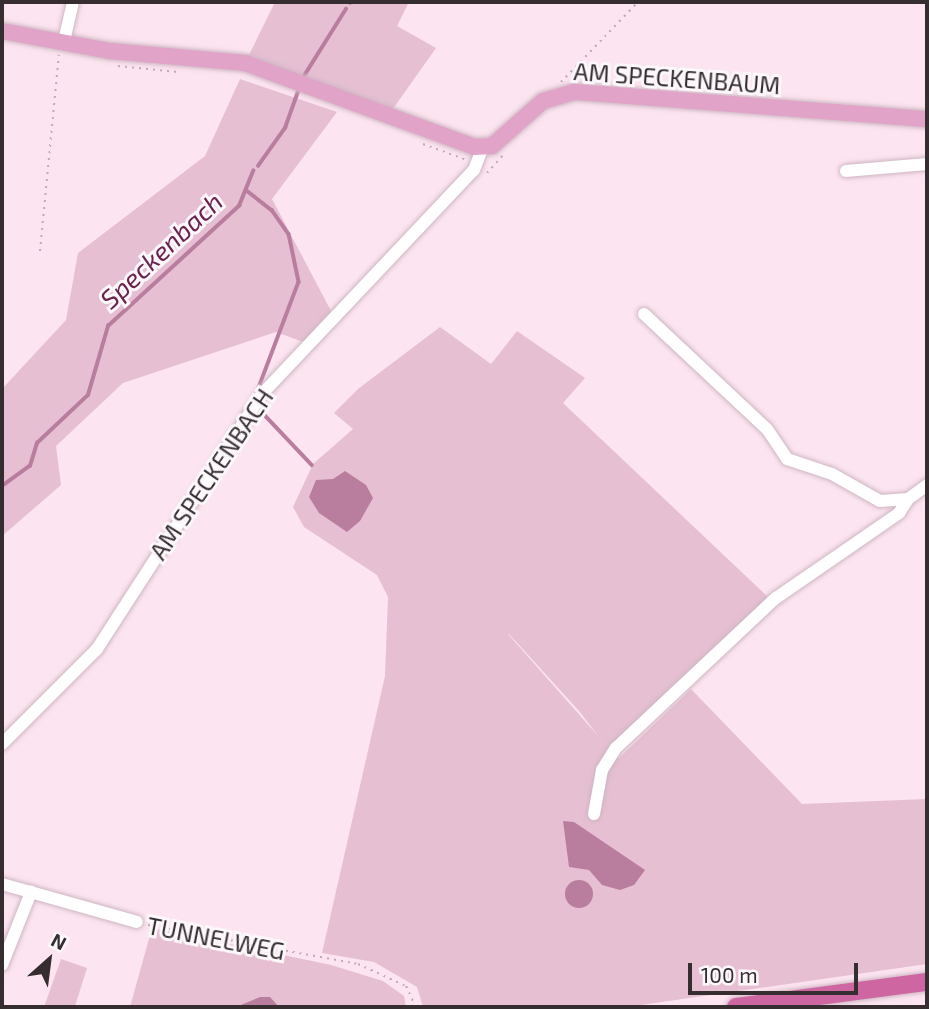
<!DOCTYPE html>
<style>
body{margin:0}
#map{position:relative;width:929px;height:1009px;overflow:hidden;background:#fce4f0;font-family:"Exo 2",sans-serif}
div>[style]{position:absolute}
.green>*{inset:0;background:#e6bfd3}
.water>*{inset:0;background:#b97e9d}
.round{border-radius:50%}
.stream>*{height:3.5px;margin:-1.75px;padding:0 1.75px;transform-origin:1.75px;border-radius:1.75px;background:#b97e9d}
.path>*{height:2px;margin-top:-1px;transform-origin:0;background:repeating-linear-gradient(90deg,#bfacb6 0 2px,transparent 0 7px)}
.roads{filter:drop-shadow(0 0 2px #ceb6c2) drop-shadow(0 0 2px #ceb6c2)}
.minor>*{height:12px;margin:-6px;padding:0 6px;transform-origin:6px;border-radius:6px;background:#fff}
.major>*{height:16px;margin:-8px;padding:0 8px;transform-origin:8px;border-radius:8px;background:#e1a3c7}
.highway>*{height:18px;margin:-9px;padding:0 9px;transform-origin:9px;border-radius:9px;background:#cd66a1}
span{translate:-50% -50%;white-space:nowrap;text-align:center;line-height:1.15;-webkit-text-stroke:6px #fcf7fa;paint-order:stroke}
.street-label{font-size:24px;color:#362d31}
.water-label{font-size:26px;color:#6a234e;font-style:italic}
.frame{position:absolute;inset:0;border:4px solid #362d31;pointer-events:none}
.north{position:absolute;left:14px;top:925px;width:70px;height:70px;-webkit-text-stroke:5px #fcf7fa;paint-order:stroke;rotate:28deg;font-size:19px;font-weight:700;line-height:28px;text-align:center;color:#362d31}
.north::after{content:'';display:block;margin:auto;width:24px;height:32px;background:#362d31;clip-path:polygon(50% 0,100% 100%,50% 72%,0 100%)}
.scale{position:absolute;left:688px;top:963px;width:170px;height:32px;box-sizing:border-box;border:4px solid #362d31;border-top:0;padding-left:9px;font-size:21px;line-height:24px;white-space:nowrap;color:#362d31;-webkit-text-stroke:5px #fcf7fa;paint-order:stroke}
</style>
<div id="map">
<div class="green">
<div style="clip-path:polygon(275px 2px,409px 2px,397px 26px,436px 48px,390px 113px,247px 59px)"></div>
<div style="clip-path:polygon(240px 79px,337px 112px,272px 199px,331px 311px,303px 342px,276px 332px,123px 383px,56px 446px,61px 485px,2px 536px,2px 389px,66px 320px,78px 253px,205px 156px)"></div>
<div style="clip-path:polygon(evenodd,440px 327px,491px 364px,517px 331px,585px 378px,563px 403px,770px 599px,608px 749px,619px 758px,691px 689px,802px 804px,927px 799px,927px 964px,627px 1007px,423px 1007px,417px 987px,374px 962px,322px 953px,385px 676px,388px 597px,377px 575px,304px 527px,293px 507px,313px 464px,353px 429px,334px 413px,358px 389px,440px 327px,509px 634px,579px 711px,599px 737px,508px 634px,509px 634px)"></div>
<div style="clip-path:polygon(152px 928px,331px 965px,383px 981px,404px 996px,406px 1007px,130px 1007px)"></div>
<div style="clip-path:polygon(61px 959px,87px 968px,75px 1006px,44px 1007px)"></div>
</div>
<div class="water">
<div style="clip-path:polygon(345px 471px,366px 485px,373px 498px,360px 521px,347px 532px,319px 513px,309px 497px,316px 480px,333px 479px)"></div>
<div style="clip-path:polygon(563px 821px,574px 822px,645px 870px,634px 885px,620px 890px,602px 885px,589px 870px,569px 867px)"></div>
<div class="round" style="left:565px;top:880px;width:28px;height:28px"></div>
<div style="clip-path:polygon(260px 997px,270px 997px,279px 1007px,236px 1007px)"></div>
</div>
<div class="stream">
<div style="left:350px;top:3px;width:1px;rotate:-45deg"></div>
<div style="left:304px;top:76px;width:79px;rotate:-57.9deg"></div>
<div style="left:258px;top:166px;width:47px;rotate:-54.6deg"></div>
<div style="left:285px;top:128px;width:41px;rotate:-70.3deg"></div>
<div style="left:246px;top:190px;width:33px;rotate:38deg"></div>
<div style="left:272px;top:210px;width:29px;rotate:55deg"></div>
<div style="left:289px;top:234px;width:49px;rotate:78.2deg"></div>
<div style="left:299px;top:282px;width:113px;rotate:110.7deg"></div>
<div style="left:259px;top:409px;width:77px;rotate:46.6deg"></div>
<div style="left:2px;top:486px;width:34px;rotate:-36deg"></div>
<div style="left:30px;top:466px;width:24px;rotate:-73deg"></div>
<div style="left:37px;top:443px;width:70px;rotate:-43.3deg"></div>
<div style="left:88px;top:395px;width:72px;rotate:-73.8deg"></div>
<div style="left:108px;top:326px;width:178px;rotate:-42.5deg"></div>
<div style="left:239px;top:206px;width:38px;rotate:-68deg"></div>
</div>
<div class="path">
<div style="left:118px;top:66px;width:60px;rotate:5.7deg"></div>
<div style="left:561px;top:82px;width:111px;rotate:-46.1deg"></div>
<div style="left:423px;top:144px;width:44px;rotate:20.1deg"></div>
<div style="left:487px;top:173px;width:25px;rotate:-48deg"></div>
<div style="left:40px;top:251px;width:197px;rotate:-84.5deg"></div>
<div style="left:148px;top:925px;width:214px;rotate:10.5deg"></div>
<div style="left:358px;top:964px;width:53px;rotate:24.6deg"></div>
<div style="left:406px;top:986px;width:23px;rotate:65deg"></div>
</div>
<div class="roads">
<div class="minor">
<div style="left:64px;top:41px;width:40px;rotate:-77deg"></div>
<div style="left:846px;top:171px;width:81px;rotate:-4.9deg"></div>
<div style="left:644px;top:314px;width:168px;rotate:43.1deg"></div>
<div style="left:767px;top:429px;width:36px;rotate:56deg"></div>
<div style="left:787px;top:459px;width:47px;rotate:18.4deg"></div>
<div style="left:832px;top:474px;width:55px;rotate:29.4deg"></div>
<div style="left:880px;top:501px;width:28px;rotate:-4deg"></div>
<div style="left:2px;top:744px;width:134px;rotate:-45deg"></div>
<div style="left:97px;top:649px;width:304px;rotate:-57.1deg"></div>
<div style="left:262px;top:394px;width:308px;rotate:-46.6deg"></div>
<div style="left:474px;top:170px;width:25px;rotate:-69deg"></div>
<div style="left:594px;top:814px;width:45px;rotate:-79.7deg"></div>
<div style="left:602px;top:770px;width:26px;rotate:-58deg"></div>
<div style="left:616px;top:748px;width:219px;rotate:-43.2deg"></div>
<div style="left:776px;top:598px;width:150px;rotate:-34.6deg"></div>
<div style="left:899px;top:513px;width:17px;rotate:-57deg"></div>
<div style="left:908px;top:499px;width:24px;rotate:-36deg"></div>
<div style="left:2px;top:884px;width:140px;rotate:15.7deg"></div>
<div style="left:2px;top:965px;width:79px;rotate:-68.3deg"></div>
</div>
<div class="major">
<div style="left:2px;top:31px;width:110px;rotate:10.5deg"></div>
<div style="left:110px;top:51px;width:136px;rotate:5.1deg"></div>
<div style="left:245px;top:63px;width:244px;rotate:20.1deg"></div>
<div style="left:474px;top:147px;width:18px;rotate:-3deg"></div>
<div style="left:492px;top:146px;width:68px;rotate:-41.4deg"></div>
<div style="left:543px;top:101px;width:33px;rotate:-16deg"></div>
<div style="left:575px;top:92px;width:353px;rotate:4.4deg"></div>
</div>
<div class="highway">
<div style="left:736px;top:1007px;width:193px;rotate:-7.5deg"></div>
</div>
</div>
<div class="street-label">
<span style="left:677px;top:78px;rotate:4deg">AM SPECKENBAUM</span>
<span style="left:211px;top:474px;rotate:-56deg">AM SPECKENBACH</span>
<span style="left:216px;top:938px;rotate:11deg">TUNNELWEG</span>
</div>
<div class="water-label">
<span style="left:161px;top:250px;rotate:-43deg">Speckenbach</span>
</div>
<div class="frame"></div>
<div class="north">N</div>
<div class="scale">100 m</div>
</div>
